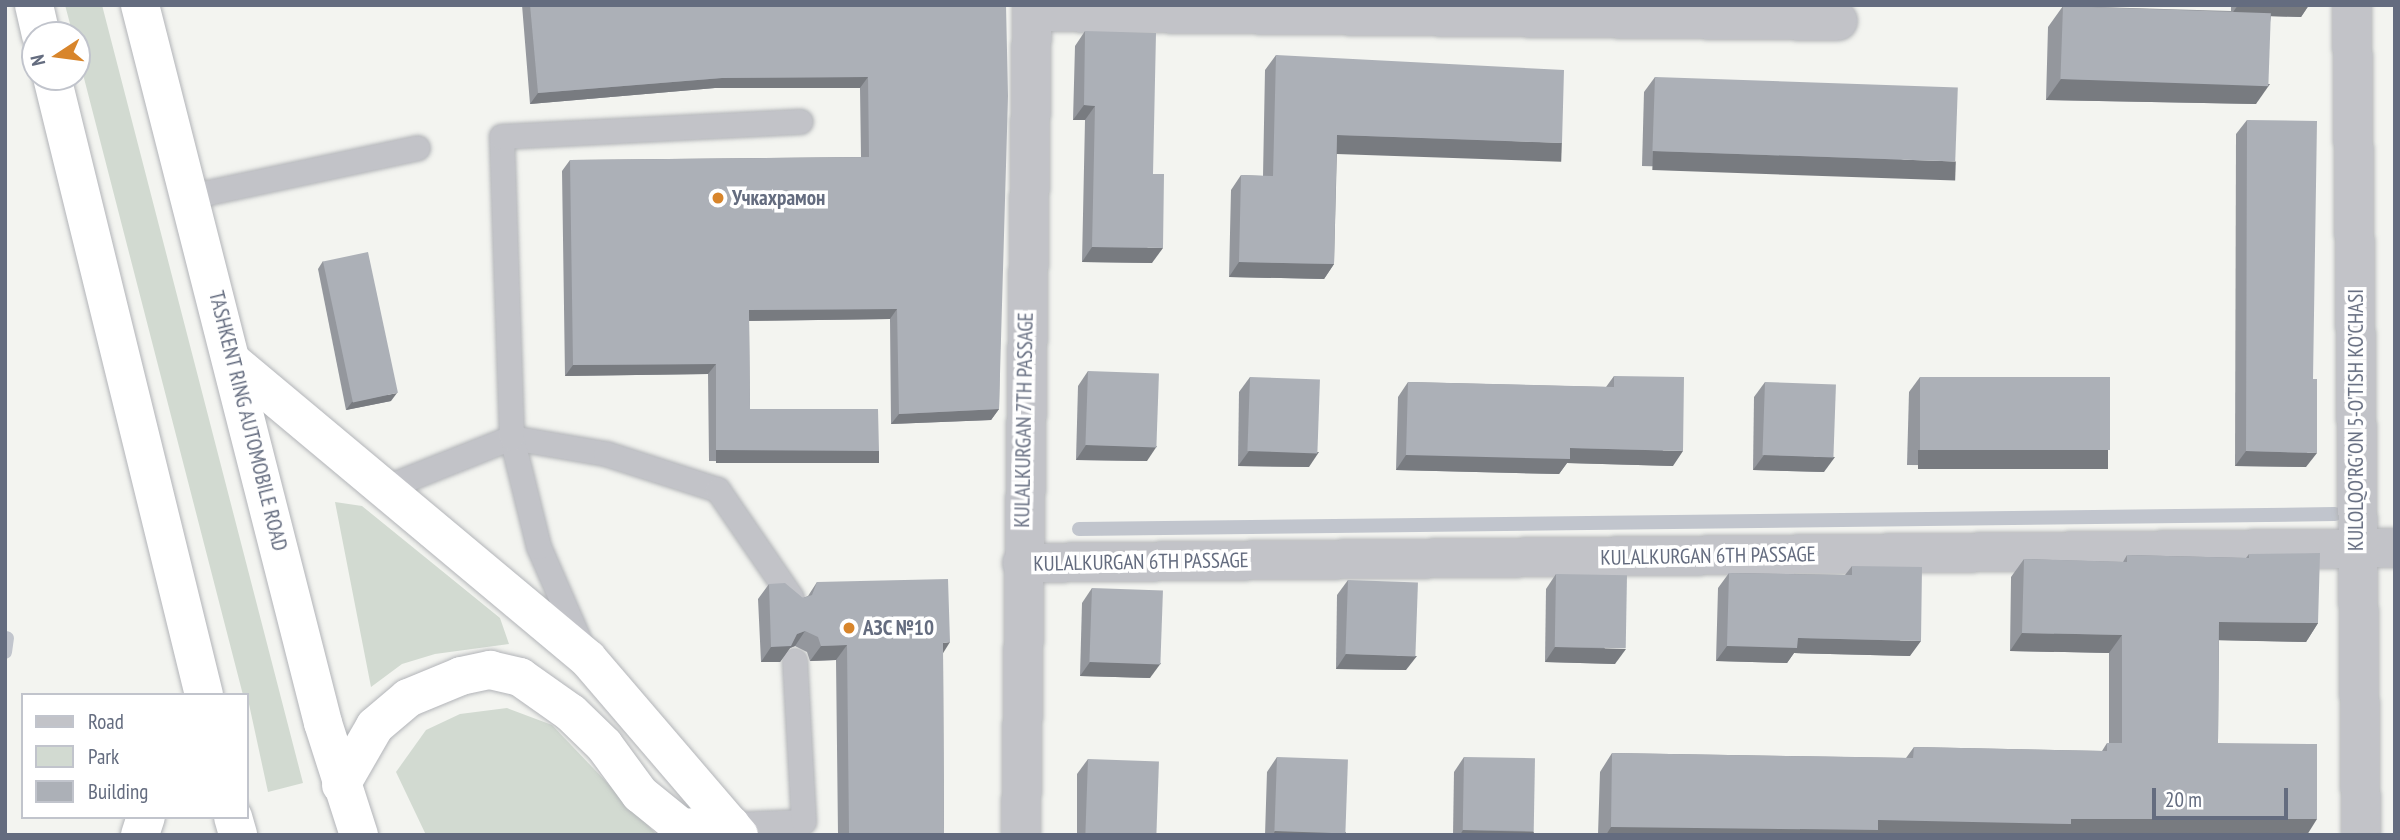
<!DOCTYPE html>
<meta charset="utf-8">
<style>
body{margin:0}
#map{position:relative;width:2400px;height:840px;overflow:hidden;background:#f3f4f0;font-family:"PT Sans Narrow",sans-serif}
div>[style]{position:absolute}
.green>*{inset:0;background:#d2dad1}
.stream>*{height:14px;margin:-7px;padding:0 7px;transform-origin:7px;border-radius:7px;background:#c1c5cd}
.roads{filter:drop-shadow(0 0 2px #b2b4b8) drop-shadow(0 0 2px #b2b4b8)}
.lane>*{height:24px;margin:-12px;padding:0 12px;transform-origin:12px;border-radius:12px;background:#c2c3c8}
.street>*{height:38px;margin:-19px;padding:0 19px;transform-origin:19px;border-radius:19px;background:#c2c3c8}
.highway>*{height:38px;margin:-19px;padding:0 19px;transform-origin:19px;border-radius:19px;background:#fff}
.wall>*{inset:0;background:#94979d}
.shaded-wall>*{inset:0;background:#787b80;transform-origin:0 0}
.building>*{inset:0;background:#acb0b7;transform-origin:0 0}
.dots>*{width:19px;height:19px;translate:-50% -50%;box-sizing:border-box;border:4px solid #fff;border-radius:50%}
span{translate:-50% -50%;white-space:nowrap;text-align:center;line-height:1.15;-webkit-text-stroke:7px #fff;paint-order:stroke}
.poi-label{font-size:21px;color:#646c7f;font-weight:700}
.left{translate:0 -50%;text-align:left}
.street-label{font-size:21px;color:#646c7f}
.frame{position:absolute;inset:0;border:7px solid #646c7f;pointer-events:none}
.legend{position:absolute;left:21px;top:693px;width:228px;height:126px;box-sizing:border-box;background:#fff;border:2px solid #c1c4cc;margin:0;padding:9px 12px;list-style:none;font-size:21px;color:#646c7f}
.legend li{display:flex;align-items:center;gap:14px;height:35px}
.legend b{width:35px;border:2px solid #c1c4cc}
.north{position:absolute;left:21px;top:21px;width:70px;height:70px;box-sizing:border-box;background:#fff;border:2px solid #c1c4cc;border-radius:50%;rotate:257deg;font-size:19px;font-weight:700;line-height:28px;text-align:center;color:#646c7f}
.north::after{content:'';display:block;margin:auto;width:24px;height:32px;background:#d8852b;clip-path:polygon(50% 0,100% 100%,50% 72%,0 100%)}
.scale{position:absolute;left:2152px;top:788px;width:136px;height:32px;box-sizing:border-box;border:4px solid #646c7f;border-top:0;padding-left:9px;font-size:21px;line-height:24px;white-space:nowrap;color:#646c7f;-webkit-text-stroke:5px #fff;paint-order:stroke}
</style>
<div id="map">
<div class="green">
<div style="clip-path:polygon(65px 5px,102px 5px,303px 783px,268px 792px,247px 695px,243px 695px,77px 51px,77px 35px,73px 35px)"></div>
<div style="clip-path:polygon(335px 502px,362px 506px,500px 618px,509px 644px,435px 654px,402px 664px,371px 687px)"></div>
<div style="clip-path:polygon(507px 708px,552px 725px,657px 835px,426px 835px,396px 772px,426px 730px,460px 714px)"></div>
</div>
<div class="stream">
<div style="left:1079px;top:529px;width:1256px;rotate:-0.68deg"></div>
<div style="left:5px;top:652px;width:14px;rotate:-82deg"></div>
</div>
<div class="roads">
<div class="lane">
<div style="left:190px;top:197px;width:233px;rotate:-12.1deg"></div>
<div style="left:381px;top:490px;width:141px;rotate:-21.7deg"></div>
<div style="left:512px;top:438px;width:95px;rotate:9.7deg"></div>
<div style="left:606px;top:454px;width:118px;rotate:17.8deg"></div>
<div style="left:718px;top:490px;width:131px;rotate:55.6deg"></div>
<div style="left:582px;top:646px;width:108px;rotate:-113.5deg"></div>
<div style="left:539px;top:547px;width:112px;rotate:-103.9deg"></div>
<div style="left:512px;top:438px;width:301px;rotate:-91.9deg"></div>
<div style="left:502px;top:137px;width:299px;rotate:-2.9deg"></div>
<div style="left:731px;top:825px;width:73px;rotate:-2.4deg"></div>
<div style="left:804px;top:822px;width:161px;rotate:-93.2deg"></div>
</div>
<div class="street">
<div style="left:2352px;top:5px;width:830px;rotate:89.38deg"></div>
<div style="left:1032px;top:12px;width:806px;rotate:0.64deg"></div>
<div style="left:1022px;top:563px;width:1373px;rotate:-0.63deg"></div>
<div style="left:1021px;top:835px;width:830px;rotate:-89.24deg"></div>
</div>
<div class="highway">
<div style="left:34px;top:5px;width:31px;rotate:77deg"></div>
<div style="left:140px;top:5px;width:741px;rotate:75.7deg"></div>
<div style="left:323px;top:723px;width:118px;rotate:72.2deg"></div>
<div style="left:52px;top:77px;width:636px;rotate:76.18deg"></div>
<div style="left:234px;top:363px;width:461px;rotate:39.9deg"></div>
<div style="left:588px;top:659px;width:232px;rotate:49.4deg"></div>
<div style="left:341px;top:785px;width:68px;rotate:-60deg"></div>
<div style="left:375px;top:726px;width:43px;rotate:-40.3deg"></div>
<div style="left:408px;top:698px;width:57px;rotate:-22.5deg"></div>
<div style="left:461px;top:676px;width:30px;rotate:-12deg"></div>
<div style="left:490px;top:670px;width:31px;rotate:13deg"></div>
<div style="left:520px;top:677px;width:62px;rotate:35.2deg"></div>
<div style="left:571px;top:713px;width:46px;rotate:44.1deg"></div>
<div style="left:604px;top:745px;width:61px;rotate:53.7deg"></div>
<div style="left:640px;top:794px;width:54px;rotate:39deg"></div>
<div style="left:682px;top:828px;width:49px;rotate:-3.5deg"></div>
<div style="left:233px;top:817px;width:19px;rotate:74deg"></div>
<div style="left:140px;top:835px;width:19px;rotate:-72deg"></div>
</div>
</div>
<div class="wall">
<div style="clip-path:polygon(522px 5px,1006px 5px,999px 409px,991px 420px,891px 424px,890px 319px,749px 321px,750px 409px,871px 462px,709px 461px,708px 374px,565px 376px,562px 171px,570px 160px,861px 157px,860px 88px,715px 88px,530px 104px)"></div>
<div style="clip-path:polygon(2231px 5px,2309px 5px,2301px 17px,2271px 16px,2256px 104px,2046px 100px,2048px 27px,2063px 6px,2231px 11px)"></div>
<div style="clip-path:polygon(1085px 31px,1152px 263px,1082px 262px,1085px 120px,1073px 120px,1075px 46px)"></div>
<div style="clip-path:polygon(1276px 55px,1552px 158px,1337px 150px,1334px 264px,1324px 279px,1229px 277px,1231px 190px,1241px 175px,1263px 176px,1265px 70px)"></div>
<div style="clip-path:polygon(1655px 77px,1946px 174px,1642px 166px,1644px 92px)"></div>
<div style="clip-path:polygon(2247px 120px,2313px 379px,2306px 467px,2235px 466px,2236px 134px)"></div>
<div style="clip-path:polygon(323px 261px,391px 401px,346px 410px,318px 269px)"></div>
<div style="clip-path:polygon(1088px 371px,1147px 461px,1076px 460px,1078px 386px)"></div>
<div style="clip-path:polygon(1614px 376px,1673px 466px,1567px 463px,1559px 474px,1396px 470px,1398px 397px,1408px 382px,1606px 387px)"></div>
<div style="clip-path:polygon(1250px 377px,1309px 467px,1238px 466px,1239px 392px)"></div>
<div style="clip-path:polygon(1920px 377px,2097px 466px,1907px 465px,1909px 392px)"></div>
<div style="clip-path:polygon(1765px 382px,1824px 472px,1753px 470px,1754px 397px)"></div>
<div style="clip-path:polygon(2249px 554px,2318px 623px,2306px 642px,2219px 640px,2218px 743px,2307px 835px,1598px 835px,1600px 772px,1612px 753px,1906px 758px,1914px 747px,2102px 751px,2107px 743px,2109px 743px,2109px 653px,2010px 651px,2011px 577px,2024px 559px,2123px 562px,2127px 555px,2246px 558px)"></div>
<div style="clip-path:polygon(1852px 566px,1910px 656px,1794px 653px,1787px 663px,1716px 661px,1718px 588px,1729px 573px,1845px 575px)"></div>
<div style="clip-path:polygon(1556px 574px,1615px 664px,1545px 662px,1546px 589px)"></div>
<div style="clip-path:polygon(1348px 580px,1406px 670px,1336px 669px,1337px 595px)"></div>
<div style="clip-path:polygon(817px 582px,943px 653px,944px 833px,943px 835px,838px 835px,836px 660px,810px 661px,807px 652px,795px 646px,790px 648px,780px 662px,761px 662px,758px 599px,769px 584px,803px 598px,808px 596px)"></div>
<div style="clip-path:polygon(1092px 588px,1150px 678px,1080px 676px,1082px 603px)"></div>
<div style="clip-path:polygon(1277px 757px,1344px 835px,1265px 835px,1267px 772px)"></div>
<div style="clip-path:polygon(1464px 757px,1534px 832px,1532px 835px,1453px 835px,1454px 772px)"></div>
<div style="clip-path:polygon(1088px 759px,1157px 835px,1077px 835px,1077px 774px)"></div>
</div>
<div class="shaded-wall">
<div style="clip-path:polygon(2238px 5px,2309px 5px,2301px 17px,2231px 15px)"></div>
<div style="clip-path:polygon(868px 77px,860px 88px,715px 88px,530px 104px,538px 93px,722px 78px)"></div>
<div style="clip-path:polygon(2061px 79px,2270px 84px,2256px 104px,2046px 100px)"></div>
<div style="clip-path:polygon(1084px 105px,1095px 106px,1085px 120px,1073px 120px)"></div>
<div style="left:1337px;top:135px;width:225px;height:19px;rotate:2deg"></div>
<div style="left:1653px;top:151px;width:303px;height:19px;rotate:2deg"></div>
<div style="clip-path:polygon(1092px 247px,1163px 248px,1152px 263px,1082px 262px)"></div>
<div style="clip-path:polygon(1239px 262px,1334px 264px,1324px 279px,1229px 277px)"></div>
<div style="clip-path:polygon(897px 309px,890px 319px,742px 321px,749px 310px)"></div>
<div style="clip-path:polygon(716px 364px,708px 374px,565px 376px,573px 365px)"></div>
<div style="clip-path:polygon(397px 393px,391px 401px,346px 410px,352px 402px)"></div>
<div style="clip-path:polygon(999px 409px,991px 420px,891px 424px,899px 414px)"></div>
<div style="clip-path:polygon(1086px 445px,1157px 446px,1147px 461px,1076px 460px)"></div>
<div style="clip-path:polygon(1570px 448px,1683px 451px,1673px 466px,1567px 463px,1559px 474px,1396px 470px,1406px 455px)"></div>
<div style="left:716px;top:450px;width:163px;height:13px"></div>
<div style="left:1918px;top:450px;width:190px;height:19px"></div>
<div style="clip-path:polygon(1249px 451px,1319px 452px,1309px 467px,1238px 466px)"></div>
<div style="clip-path:polygon(2246px 451px,2317px 453px,2306px 467px,2235px 466px)"></div>
<div style="clip-path:polygon(1764px 455px,1835px 457px,1824px 472px,1753px 470px)"></div>
<div style="clip-path:polygon(2219px 622px,2318px 623px,2306px 642px,2207px 640px)"></div>
<div style="clip-path:polygon(805px 631px,795px 646px,790px 648px,780px 662px,761px 662px,771px 647px,797px 634px)"></div>
<div style="clip-path:polygon(2022px 633px,2122px 635px,2109px 653px,2010px 651px)"></div>
<div style="clip-path:polygon(1798px 638px,1921px 641px,1910px 656px,1794px 653px,1787px 663px,1716px 661px,1727px 646px)"></div>
<div style="clip-path:polygon(950px 642px,940px 658px,943px 643px)"></div>
<div style="clip-path:polygon(847px 645px,836px 660px,810px 661px,821px 646px)"></div>
<div style="clip-path:polygon(1555px 647px,1626px 649px,1615px 664px,1545px 662px)"></div>
<div style="clip-path:polygon(1346px 654px,1417px 656px,1406px 670px,1336px 669px)"></div>
<div style="clip-path:polygon(1090px 662px,1161px 663px,1150px 678px,1080px 676px)"></div>
<div style="clip-path:polygon(2071px 819px,2317px 819px,2307px 835px,1606px 835px,1611px 827px,1878px 820px)"></div>
<div style="clip-path:polygon(1463px 830px,1534px 832px,1532px 835px,1460px 835px)"></div>
<div style="clip-path:polygon(1275px 831px,1346px 832px,1344px 835px,1273px 835px)"></div>
<div style="clip-path:polygon(944px 833px,943px 835px,848px 835px,849px 834px)"></div>
<div style="clip-path:polygon(1087px 833px,1158px 834px,1086px 835px)"></div>
</div>
<div class="building">
<div style="clip-path:polygon(530px 5px,1006px 5px,1008px 96px,999px 409px,899px 414px,897px 309px,749px 310px,750px 409px,878px 409px,879px 451px,716px 450px,716px 364px,573px 365px,570px 160px,869px 157px,868px 77px,722px 78px,538px 93px)"></div>
<div style="left:2063px;top:6px;width:208px;height:73px;rotate:2deg"></div>
<div style="clip-path:polygon(1085px 31px,1156px 33px,1153px 174px,1164px 174px,1163px 248px,1092px 247px,1095px 106px,1084px 105px)"></div>
<div style="clip-path:polygon(1276px 55px,1564px 70px,1562px 143px,1337px 135px,1334px 264px,1239px 262px,1241px 175px,1273px 176px)"></div>
<div style="left:1655px;top:77px;width:303px;height:74px;rotate:2deg"></div>
<div style="clip-path:polygon(2247px 120px,2317px 121px,2313px 379px,2317px 379px,2317px 453px,2246px 451px)"></div>
<div style="left:368px;top:252px;width:144px;height:46px;rotate:78deg"></div>
<div style="left:1088px;top:371px;width:71px;height:74px;rotate:2deg"></div>
<div style="clip-path:polygon(1614px 376px,1684px 377px,1683px 451px,1570px 448px,1570px 459px,1406px 455px,1408px 382px,1614px 387px)"></div>
<div style="left:1250px;top:377px;width:70px;height:74px;rotate:2deg"></div>
<div style="left:1920px;top:377px;width:190px;height:73px"></div>
<div style="left:1765px;top:382px;width:71px;height:73px;rotate:2deg"></div>
<div style="clip-path:polygon(2320px 553px,2318px 623px,2219px 622px,2218px 743px,2317px 744px,2317px 819px,2071px 819px,2071px 824px,1878px 820px,1878px 830px,1611px 827px,1612px 753px,1913px 758px,1914px 747px,2107px 751px,2107px 743px,2122px 743px,2122px 635px,2022px 633px,2024px 559px,2127px 562px,2127px 555px,2249px 558px,2249px 554px)"></div>
<div style="clip-path:polygon(1852px 566px,1922px 567px,1921px 641px,1798px 638px,1797px 648px,1727px 646px,1729px 573px,1852px 575px)"></div>
<div style="left:1556px;top:574px;width:71px;height:73px;rotate:1deg"></div>
<div style="clip-path:polygon(948px 579px,950px 642px,943px 643px,944px 833px,849px 834px,847px 645px,821px 646px,818px 637px,805px 631px,797px 634px,791px 646px,771px 647px,769px 584px,785px 583px,803px 598px,812px 595px,817px 582px)"></div>
<div style="left:1348px;top:580px;width:70px;height:74px;rotate:2deg"></div>
<div style="left:1092px;top:588px;width:71px;height:74px;rotate:2deg"></div>
<div style="left:1277px;top:757px;width:71px;height:74px;rotate:2deg"></div>
<div style="left:1464px;top:757px;width:71px;height:73px;rotate:1deg"></div>
<div style="left:1088px;top:759px;width:71px;height:74px;rotate:2deg"></div>
</div>
<div class="dots">
<div style="left:718px;top:198px;background:#d8852b"></div>
<div style="left:849px;top:628px;background:#d8852b"></div>
</div>
<div class="poi-label">
<span class="left" style="left:732px;top:198px">Учкахрамон</span>
<span class="left" style="left:863px;top:628px">АЗС №10</span>
</div>
<div class="street-label">
<span style="left:1024px;top:420px;rotate:-89deg">KULALKURGAN 7TH PASSAGE</span>
<span style="left:2356px;top:420px;rotate:-90deg">KULOLQO'RG'ON 5-O'TISH KO'CHASI</span>
<span style="left:248px;top:421px;rotate:76deg">TASHKENT RING AUTOMOBILE ROAD</span>
<span style="left:1708px;top:556px;rotate:-1deg">KULALKURGAN 6TH PASSAGE</span>
<span style="left:1141px;top:562px;rotate:-1deg">KULALKURGAN 6TH PASSAGE</span>
</div>
<div class="frame"></div>
<ul class="legend">
<li><b style="height:9px;background:#c2c3c8"></b>Road</li>
<li><b style="height:19px;background:#d2dad1"></b>Park</li>
<li><b style="height:19px;background:#acb0b7"></b>Building</li>
</ul>
<div class="north">N</div>
<div class="scale">20 m</div>
</div>
